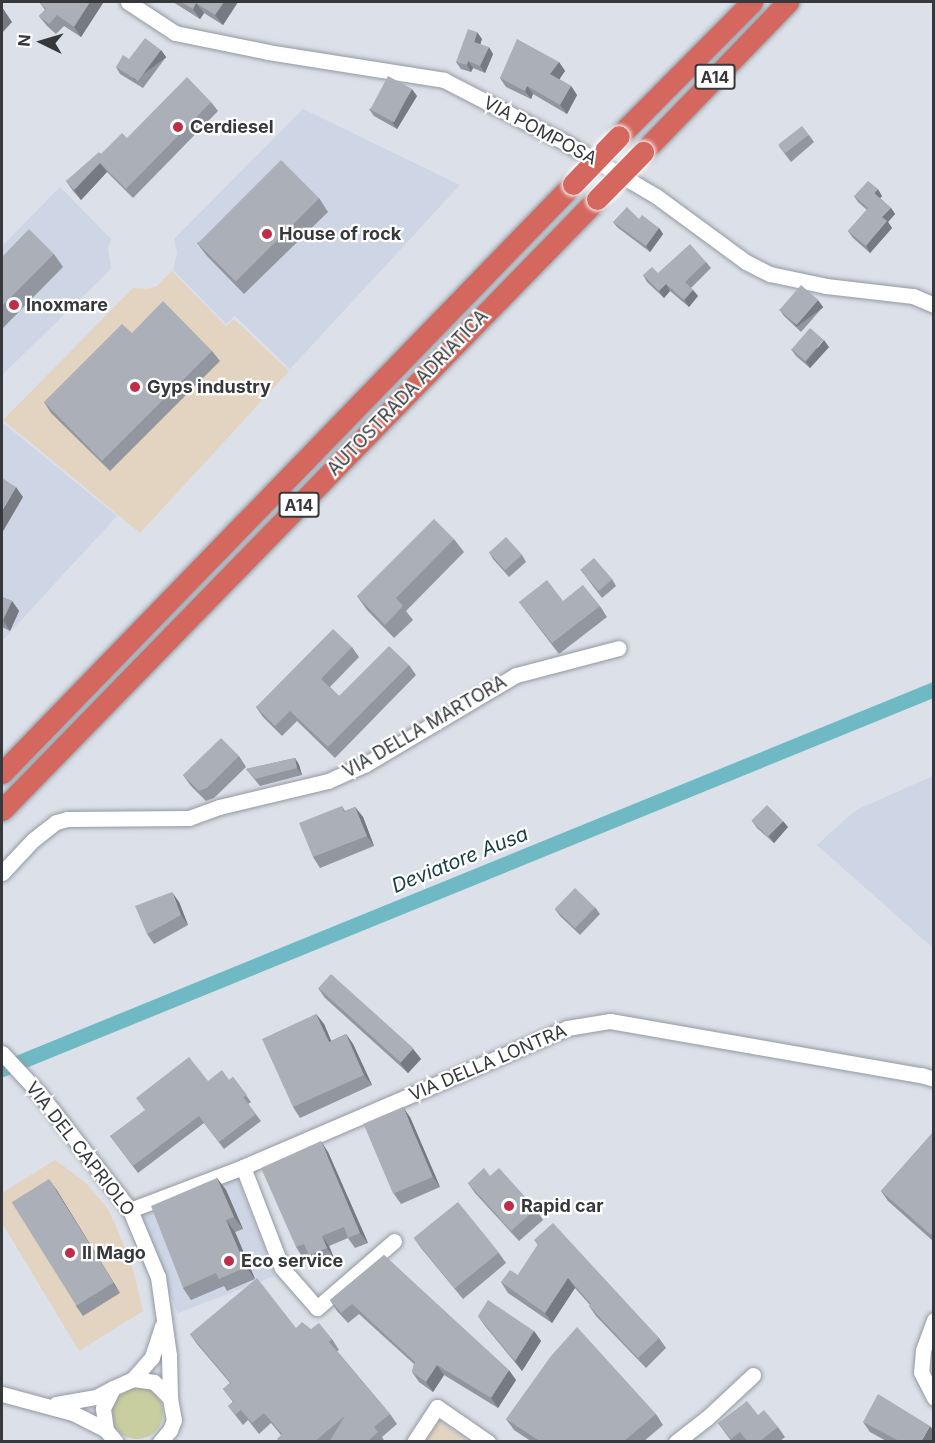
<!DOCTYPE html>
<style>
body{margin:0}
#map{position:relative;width:935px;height:1443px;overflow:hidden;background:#dbe0e9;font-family:Inter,sans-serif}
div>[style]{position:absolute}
.built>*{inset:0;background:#ced6e6;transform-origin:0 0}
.industrial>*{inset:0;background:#e3d4c1}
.green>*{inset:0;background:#c9cea1}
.round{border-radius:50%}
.canal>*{height:15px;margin:-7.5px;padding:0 7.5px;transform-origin:7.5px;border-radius:7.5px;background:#6eb9c3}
.roads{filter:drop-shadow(0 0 2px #9398a0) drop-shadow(0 0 2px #9398a0)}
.minor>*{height:15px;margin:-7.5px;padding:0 7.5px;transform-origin:7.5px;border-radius:7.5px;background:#fff}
.highway>*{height:21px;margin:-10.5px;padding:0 10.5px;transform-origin:10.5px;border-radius:10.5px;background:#d4675e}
.bridges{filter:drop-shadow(0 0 2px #fff) drop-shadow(0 0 2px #fff)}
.highway-bridge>*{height:21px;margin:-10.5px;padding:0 10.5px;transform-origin:10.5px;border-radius:10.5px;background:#d4675e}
.wall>*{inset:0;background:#92969e}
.shaded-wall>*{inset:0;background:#777a81;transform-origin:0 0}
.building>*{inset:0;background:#aaafb8;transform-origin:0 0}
.dots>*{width:16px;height:16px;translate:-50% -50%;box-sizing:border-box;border:3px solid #fff;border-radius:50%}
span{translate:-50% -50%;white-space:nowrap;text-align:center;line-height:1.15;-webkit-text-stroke:4.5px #fff;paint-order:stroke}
.shield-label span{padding:2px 4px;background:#fff;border:2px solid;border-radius:4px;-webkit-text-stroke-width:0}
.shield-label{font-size:16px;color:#36383b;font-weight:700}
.poi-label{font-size:18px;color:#36383b;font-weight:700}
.left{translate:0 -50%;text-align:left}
.street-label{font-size:18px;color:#36383b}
.water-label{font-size:20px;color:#183d42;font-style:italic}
.frame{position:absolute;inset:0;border:3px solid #36383b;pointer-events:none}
.north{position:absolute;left:12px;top:12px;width:60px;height:60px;-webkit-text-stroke:4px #fff;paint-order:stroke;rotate:275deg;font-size:16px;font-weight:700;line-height:24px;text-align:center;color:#36383b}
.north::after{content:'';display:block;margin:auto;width:21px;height:27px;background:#36383b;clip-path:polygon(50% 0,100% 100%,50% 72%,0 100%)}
</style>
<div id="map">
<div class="built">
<div style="clip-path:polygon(303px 109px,460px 185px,290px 369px,235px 316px,226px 324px,173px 270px,177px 253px,174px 239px)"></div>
<div style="clip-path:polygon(60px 187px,111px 239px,108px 249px,111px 269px,2px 375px,2px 246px)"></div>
<div style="clip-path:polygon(2px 422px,117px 516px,2px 641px)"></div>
<div style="clip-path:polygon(933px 776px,933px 948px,817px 845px,856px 810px)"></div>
<div style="left:237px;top:1178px;width:105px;height:104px;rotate:69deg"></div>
</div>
<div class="industrial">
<div style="clip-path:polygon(172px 271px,226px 326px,234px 319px,289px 371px,140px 533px,3px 420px,133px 288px,148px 289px,157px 286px)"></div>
<div style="clip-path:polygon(55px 1160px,85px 1182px,108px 1209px,131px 1261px,143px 1311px,79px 1351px,2px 1223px,2px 1193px)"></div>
<div style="clip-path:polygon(437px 1420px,468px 1441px,423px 1442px)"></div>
</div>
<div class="green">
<div class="round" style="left:111px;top:1387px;width:52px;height:52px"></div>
</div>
<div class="canal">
<div style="left:2px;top:1069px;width:1006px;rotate:-22.18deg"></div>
</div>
<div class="roads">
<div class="minor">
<div style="left:128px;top:2px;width:56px;rotate:33.4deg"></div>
<div style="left:175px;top:33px;width:95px;rotate:11.5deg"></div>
<div style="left:268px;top:52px;width:178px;rotate:9deg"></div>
<div style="left:444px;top:80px;width:137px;rotate:27.3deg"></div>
<div style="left:566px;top:143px;width:104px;rotate:30.5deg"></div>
<div style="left:656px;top:196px;width:112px;rotate:36.3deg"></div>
<div style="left:746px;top:262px;width:27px;rotate:27deg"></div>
<div style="left:770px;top:274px;width:57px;rotate:12.1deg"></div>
<div style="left:826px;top:286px;width:88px;rotate:6.6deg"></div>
<div style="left:913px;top:296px;width:23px;rotate:23deg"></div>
<div style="left:2px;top:873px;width:45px;rotate:-46.8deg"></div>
<div style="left:33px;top:840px;width:29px;rotate:-38deg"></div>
<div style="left:56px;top:822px;width:11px;rotate:-15deg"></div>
<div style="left:67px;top:819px;width:122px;rotate:-0.5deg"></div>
<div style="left:189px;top:818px;width:32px;rotate:-20deg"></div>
<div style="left:219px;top:807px;width:112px;rotate:-13.4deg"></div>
<div style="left:328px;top:781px;width:42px;rotate:-24.1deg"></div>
<div style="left:366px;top:764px;width:174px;rotate:-30.7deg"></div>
<div style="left:516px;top:675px;width:106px;rotate:-14.7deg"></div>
<div style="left:2px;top:1053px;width:54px;rotate:47.2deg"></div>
<div style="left:39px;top:1093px;width:148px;rotate:52.1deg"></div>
<div style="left:130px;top:1210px;width:73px;rotate:67.3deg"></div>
<div style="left:158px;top:1277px;width:79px;rotate:82deg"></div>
<div style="left:169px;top:1355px;width:43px;rotate:88.7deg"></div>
<div style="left:243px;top:1167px;width:108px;rotate:68.9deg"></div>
<div style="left:282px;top:1268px;width:53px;rotate:48.8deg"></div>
<div style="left:317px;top:1308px;width:102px;rotate:-41deg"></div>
<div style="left:130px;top:1210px;width:121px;rotate:-20.8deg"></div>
<div style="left:243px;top:1167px;width:353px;rotate:-23.2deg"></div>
<div style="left:567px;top:1028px;width:44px;rotate:-9.2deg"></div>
<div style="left:610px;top:1021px;width:316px;rotate:9.9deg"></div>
<div style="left:921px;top:1075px;width:14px;rotate:17deg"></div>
<div style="left:934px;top:1320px;width:33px;rotate:110deg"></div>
<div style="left:923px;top:1351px;width:21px;rotate:95deg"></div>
<div style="left:921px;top:1372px;width:29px;rotate:63deg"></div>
<div style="left:133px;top:1379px;width:29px;rotate:-49deg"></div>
<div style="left:152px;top:1357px;width:32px;rotate:-72deg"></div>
<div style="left:2px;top:1394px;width:73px;rotate:15deg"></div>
<div style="left:73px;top:1413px;width:37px;rotate:27deg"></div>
<div style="left:56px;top:1404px;width:41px;rotate:-9.9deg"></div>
<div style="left:96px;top:1397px;width:19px;rotate:-28deg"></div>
<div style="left:116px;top:1442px;width:16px;rotate:-130deg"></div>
<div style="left:106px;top:1430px;width:22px;rotate:-98deg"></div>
<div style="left:103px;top:1408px;width:22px;rotate:-63deg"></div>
<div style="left:113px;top:1388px;width:22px;rotate:-24deg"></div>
<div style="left:133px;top:1379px;width:21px;rotate:8deg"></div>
<div style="left:154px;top:1382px;width:23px;rotate:45deg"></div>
<div style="left:170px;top:1398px;width:22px;rotate:80deg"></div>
<div style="left:174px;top:1420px;width:11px;rotate:112deg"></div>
<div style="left:170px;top:1430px;width:16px;rotate:130deg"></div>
<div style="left:414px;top:1442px;width:42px;rotate:-56.7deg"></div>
<div style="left:437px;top:1407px;width:62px;rotate:34.5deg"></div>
<div style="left:676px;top:1442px;width:39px;rotate:-38deg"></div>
<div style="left:707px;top:1418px;width:63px;rotate:-43.1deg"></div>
</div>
<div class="highway">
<div style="left:619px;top:136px;width:189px;rotate:-45.2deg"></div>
<div style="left:643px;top:152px;width:209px;rotate:-46deg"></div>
<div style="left:2px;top:773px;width:820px;rotate:-45.89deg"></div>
<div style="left:2px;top:810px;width:853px;rotate:-45.76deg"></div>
</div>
</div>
<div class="bridges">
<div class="highway-bridge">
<div style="left:573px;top:184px;width:66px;rotate:-46.2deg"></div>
<div style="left:597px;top:199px;width:66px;rotate:-45.6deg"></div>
</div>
</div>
<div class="wall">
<div style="clip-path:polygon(55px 2px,102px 2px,103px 3px,81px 37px,64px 26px,56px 34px,47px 26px,39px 16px,45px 10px,40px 3px)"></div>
<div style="clip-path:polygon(173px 2px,238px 2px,223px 25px,204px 13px,200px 19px)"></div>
<div style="clip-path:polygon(482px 39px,480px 44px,493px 54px,485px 73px,473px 68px,471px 72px,461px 69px,456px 62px)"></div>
<div style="clip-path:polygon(161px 50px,166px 57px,143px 88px,120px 74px,116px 67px)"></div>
<div style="clip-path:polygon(559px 62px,565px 71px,559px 79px,571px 86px,577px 95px,567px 114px,533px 94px,531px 99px,506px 87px,500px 78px)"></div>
<div style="clip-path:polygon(417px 96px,397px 129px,374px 116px,369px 109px)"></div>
<div style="clip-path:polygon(211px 102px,218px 111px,133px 198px,107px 172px,81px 200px,73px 191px,66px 181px,101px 154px,127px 138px)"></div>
<div style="clip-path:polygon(809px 135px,814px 142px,791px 162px,779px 146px)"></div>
<div style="clip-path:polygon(854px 196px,882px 196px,880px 198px,891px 208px,895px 214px,888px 222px,892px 228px,870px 253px,853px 238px,848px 231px,867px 210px,858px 202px)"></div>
<div style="clip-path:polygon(319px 198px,328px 212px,244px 294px,207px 256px,197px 243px)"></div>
<div style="clip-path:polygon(639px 219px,659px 228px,663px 234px,650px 252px,617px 227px,613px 222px)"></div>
<div style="clip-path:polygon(54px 254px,63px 267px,2px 329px,2px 257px)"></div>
<div style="clip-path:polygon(706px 262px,711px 268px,691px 288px,698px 296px,689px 307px,670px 291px,664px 298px,647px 282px,643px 275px,658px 273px)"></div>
<div style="clip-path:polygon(823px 307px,801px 332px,784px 316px,779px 309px)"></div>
<div style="clip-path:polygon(132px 333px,212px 351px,220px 361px,110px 471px,51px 413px,44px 402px)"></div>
<div style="clip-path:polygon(829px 347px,810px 368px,796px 356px,791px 349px)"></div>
<div style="clip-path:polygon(454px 539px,464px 552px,406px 611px,413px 620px,394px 638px,367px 610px,357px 596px)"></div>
<div style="clip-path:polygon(489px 552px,522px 555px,526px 562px,509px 577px,493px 559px)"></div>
<div style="clip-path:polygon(580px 569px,612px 579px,616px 586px,602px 598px)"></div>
<div style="clip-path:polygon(2px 597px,12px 601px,19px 611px,10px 631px,2px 627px)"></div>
<div style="clip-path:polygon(563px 601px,600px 606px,607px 617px,559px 654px,519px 602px)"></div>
<div style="clip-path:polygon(352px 647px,359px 657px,330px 687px,339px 696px,409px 665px,416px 675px,335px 758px,297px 721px,282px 736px,263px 717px,256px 707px)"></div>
<div style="clip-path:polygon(239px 756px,246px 767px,214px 798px,206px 801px,191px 786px,183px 775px)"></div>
<div style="clip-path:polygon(295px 758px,299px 765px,302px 775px,260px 786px,246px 769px)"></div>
<div style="clip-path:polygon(342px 806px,345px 811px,355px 807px,363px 817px,374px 846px,320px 868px,313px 857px)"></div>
<div style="clip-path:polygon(752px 821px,788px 827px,774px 843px,757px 828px)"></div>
<div style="clip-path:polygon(179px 902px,188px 925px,154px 944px,147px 934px)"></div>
<div style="clip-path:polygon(595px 907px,600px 914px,580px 935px,560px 916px,555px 909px)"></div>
<div style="clip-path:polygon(318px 988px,413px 1049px,421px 1059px,408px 1073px,325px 998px)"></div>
<div style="clip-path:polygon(316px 1014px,324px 1024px,331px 1041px,346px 1034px,353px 1044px,372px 1085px,300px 1118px,293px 1107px)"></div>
<div style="clip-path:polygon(233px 1077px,251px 1102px,248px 1104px,261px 1121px,224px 1149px,204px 1123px,138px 1173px,110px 1136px,208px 1081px,229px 1080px)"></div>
<div style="clip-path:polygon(410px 1117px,440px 1187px,401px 1204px,394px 1194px)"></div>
<div style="clip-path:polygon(933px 1133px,933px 1241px,888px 1201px,881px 1191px)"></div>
<div style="clip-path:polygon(328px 1152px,368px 1243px,355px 1248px,348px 1238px,329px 1246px,334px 1258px,316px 1266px,309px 1255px,303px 1258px,296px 1247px)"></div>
<div style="clip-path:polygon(490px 1176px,536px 1209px,543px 1220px,519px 1241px,475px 1193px,468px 1183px)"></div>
<div style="clip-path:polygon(217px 1178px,226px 1190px,243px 1229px,235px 1232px,255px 1279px,227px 1291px,224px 1286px,191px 1300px,183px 1288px)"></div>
<div style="clip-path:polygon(56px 1189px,120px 1293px,83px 1316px,76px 1306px)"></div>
<div style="clip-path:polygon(414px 1238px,499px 1253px,506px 1263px,463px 1299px,421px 1248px)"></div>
<div style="clip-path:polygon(534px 1240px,659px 1338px,666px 1348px,646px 1368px,596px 1316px,589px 1306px,590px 1305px,575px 1288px,552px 1323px,508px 1293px,501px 1282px,518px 1275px,538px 1245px)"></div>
<div style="clip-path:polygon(384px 1255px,516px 1380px,498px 1408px,444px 1375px,433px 1392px,419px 1382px,412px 1372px,414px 1364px,359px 1314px,348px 1323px,337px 1311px,330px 1300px)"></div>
<div style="clip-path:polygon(478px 1316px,534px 1331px,541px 1341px,522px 1371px,485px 1326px)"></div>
<div style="clip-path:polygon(296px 1328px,311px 1329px,332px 1339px,339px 1350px,337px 1351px,390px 1414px,397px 1424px,382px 1437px,385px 1442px,279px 1442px,281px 1435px,271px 1423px,259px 1434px,248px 1420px,243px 1425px,228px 1406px,233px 1402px,223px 1389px,230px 1383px,197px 1344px,190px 1334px)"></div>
<div style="clip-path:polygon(656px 1414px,663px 1425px,643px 1442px,532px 1442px,514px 1430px,506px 1419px)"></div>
<div style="clip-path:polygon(758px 1415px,778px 1427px,785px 1437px,779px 1442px,732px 1442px,718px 1423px)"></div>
<div style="clip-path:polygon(863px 1422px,933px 1442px,888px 1442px,870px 1432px)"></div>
</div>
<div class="shaded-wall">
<div style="clip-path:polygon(90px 2px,102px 2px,103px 3px,81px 37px,74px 27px)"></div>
<div style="clip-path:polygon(224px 2px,238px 2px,223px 25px,215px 15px)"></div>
<div style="clip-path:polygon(196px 3px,204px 13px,200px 19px,193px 9px)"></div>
<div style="clip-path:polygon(2px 7px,12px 22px,2px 33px)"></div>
<div style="clip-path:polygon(477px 32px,482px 39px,479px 48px,474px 42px)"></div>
<div style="clip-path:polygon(489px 47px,493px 54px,485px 73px,480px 66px)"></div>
<div style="left:161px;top:50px;width:9px;height:39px;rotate:54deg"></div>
<div style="clip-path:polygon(468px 61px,473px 68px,471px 72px,467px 65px)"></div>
<div style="clip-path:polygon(559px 62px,565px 71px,557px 83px,550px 74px)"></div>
<div style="clip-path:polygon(527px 86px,533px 94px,531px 99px,525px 91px)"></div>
<div style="clip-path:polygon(571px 86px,577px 95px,567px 114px,560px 105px)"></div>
<div style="clip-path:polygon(412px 89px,417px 96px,397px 129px,392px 122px)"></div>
<div style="clip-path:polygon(100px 163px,107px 172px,81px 200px,74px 190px)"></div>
<div style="clip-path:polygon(878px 189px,882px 196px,879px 199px,874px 193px)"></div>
<div style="clip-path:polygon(891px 208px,895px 214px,888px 222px,892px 228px,870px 253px,866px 246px,882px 217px)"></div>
<div style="clip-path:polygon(659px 228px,663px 234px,650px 252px,646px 246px)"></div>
<div style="clip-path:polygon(666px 284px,670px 291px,664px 298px,659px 291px)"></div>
<div style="clip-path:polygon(693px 290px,698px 296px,689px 307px,684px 300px)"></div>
<div style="left:818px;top:300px;width:9px;height:33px;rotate:54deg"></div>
<div style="clip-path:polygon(824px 340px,829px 347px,810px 368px,806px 362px)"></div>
<div style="clip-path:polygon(16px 487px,23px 497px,2px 533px,2px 511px)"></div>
<div style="clip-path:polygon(12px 601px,19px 611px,10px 631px,3px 620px)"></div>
<div style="clip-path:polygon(295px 758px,299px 765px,302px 775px,297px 768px)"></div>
<div style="clip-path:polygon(355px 807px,363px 817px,374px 846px,367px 836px)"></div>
<div style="clip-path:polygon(783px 821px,788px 827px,774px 843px,769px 836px)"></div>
<div style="clip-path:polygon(172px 892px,179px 902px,188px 925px,181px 915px)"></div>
<div style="clip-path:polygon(316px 1014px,324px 1024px,336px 1052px,329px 1042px)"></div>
<div style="clip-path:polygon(346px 1034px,353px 1044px,372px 1085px,364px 1075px)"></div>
<div style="clip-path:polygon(413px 1049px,421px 1059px,408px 1073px,400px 1063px)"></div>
<div style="clip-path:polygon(403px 1107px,410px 1117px,440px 1187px,433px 1177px)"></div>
<div style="clip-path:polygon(321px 1141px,328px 1152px,368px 1243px,360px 1233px)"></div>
<div style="clip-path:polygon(217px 1178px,226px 1190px,243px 1229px,234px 1217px)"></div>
<div style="clip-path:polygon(49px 1179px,56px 1189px,120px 1293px,113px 1283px)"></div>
<div style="clip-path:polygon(226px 1220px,235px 1232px,255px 1279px,246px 1267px)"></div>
<div style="clip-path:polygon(322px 1236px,329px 1246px,334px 1258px,327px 1248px)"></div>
<div style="clip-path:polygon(568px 1278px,575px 1288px,552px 1323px,545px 1313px)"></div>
<div style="clip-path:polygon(534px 1331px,541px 1341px,522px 1371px,515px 1361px)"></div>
<div style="clip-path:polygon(437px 1365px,444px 1375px,433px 1392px,426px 1382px)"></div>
<div style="clip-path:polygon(509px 1370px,516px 1380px,498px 1408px,491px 1398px)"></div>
<div style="clip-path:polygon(930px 1426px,933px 1430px,933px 1442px,921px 1442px)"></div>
</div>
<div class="building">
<div style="clip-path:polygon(42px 2px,90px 2px,74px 27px,57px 15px,49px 24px,39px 16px,46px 9px,40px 3px)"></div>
<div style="clip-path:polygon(181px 2px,224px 2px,215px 15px,196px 3px,193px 9px)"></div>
<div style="clip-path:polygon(468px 29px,477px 32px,474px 42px,489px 47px,480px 66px,468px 61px,467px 65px,456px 62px)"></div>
<div style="clip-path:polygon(145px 38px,161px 50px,138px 81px,116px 67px,123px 55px,129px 59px)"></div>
<div style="clip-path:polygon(517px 39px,559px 62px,550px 74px,571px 86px,560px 105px,527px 86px,525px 91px,500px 78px)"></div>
<div style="left:388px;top:76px;width:27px;height:38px;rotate:28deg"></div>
<div style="clip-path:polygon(187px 77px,211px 102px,126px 189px,100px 163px,74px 190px,66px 181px,99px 152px,101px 154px,122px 133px,127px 138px)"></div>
<div style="left:802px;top:126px;width:11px;height:30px;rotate:52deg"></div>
<div style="left:281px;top:160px;width:54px;height:118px;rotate:45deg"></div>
<div style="clip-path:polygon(868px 181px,878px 189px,874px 193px,891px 208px,882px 217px,887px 221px,866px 246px,848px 231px,868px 208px,854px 196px)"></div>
<div style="clip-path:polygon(627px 207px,639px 219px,642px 215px,659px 228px,646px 246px,613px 222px)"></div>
<div style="clip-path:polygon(29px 229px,54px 254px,2px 306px,2px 257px)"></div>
<div style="clip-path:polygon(690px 244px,706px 262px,685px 282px,693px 290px,684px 300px,666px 284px,659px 291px,643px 275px,652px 267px,658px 273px)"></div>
<div style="left:801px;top:285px;width:23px;height:33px;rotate:41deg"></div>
<div style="clip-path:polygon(163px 301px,212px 351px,102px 461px,44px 402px,122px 324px,132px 333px)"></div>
<div style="left:810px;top:328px;width:18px;height:28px;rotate:41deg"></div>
<div style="clip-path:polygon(2px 478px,16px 487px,2px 511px)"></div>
<div style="clip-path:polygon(434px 519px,454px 539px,396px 598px,403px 606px,385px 625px,357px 596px)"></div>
<div style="left:506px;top:537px;width:24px;height:23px;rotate:48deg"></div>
<div style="left:594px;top:558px;width:28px;height:18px;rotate:49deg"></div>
<div style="clip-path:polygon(547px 580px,563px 601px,583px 585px,600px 606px,552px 643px,519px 602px)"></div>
<div style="clip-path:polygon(2px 597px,12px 601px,3px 620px,2px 620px)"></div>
<div style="clip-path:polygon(333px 629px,352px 647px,321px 679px,339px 696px,389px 646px,409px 665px,328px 747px,290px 711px,275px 726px,256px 707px)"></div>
<div style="clip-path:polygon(221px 738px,239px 756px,207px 788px,199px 791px,183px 775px)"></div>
<div style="clip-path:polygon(295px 758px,297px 768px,255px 779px,246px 769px)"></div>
<div style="left:767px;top:805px;width:23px;height:22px;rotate:45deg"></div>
<div style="clip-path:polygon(342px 806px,344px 812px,355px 807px,367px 836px,313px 857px,299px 823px)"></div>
<div style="left:575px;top:888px;width:28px;height:29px;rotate:44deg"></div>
<div style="clip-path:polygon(172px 892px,181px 915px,147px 934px,135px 906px)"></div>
<div style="left:331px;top:974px;width:111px;height:19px;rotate:42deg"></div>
<div style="clip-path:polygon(316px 1014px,329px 1042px,346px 1034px,364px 1075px,293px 1107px,262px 1039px)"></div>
<div style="clip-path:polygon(189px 1057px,208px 1081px,222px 1070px,229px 1080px,233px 1077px,247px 1095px,243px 1097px,256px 1114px,219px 1142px,199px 1116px,133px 1166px,110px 1136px,145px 1110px,136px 1098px)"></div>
<div style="left:403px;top:1107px;width:76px;height:43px;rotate:67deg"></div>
<div style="clip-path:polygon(932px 1133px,933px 1133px,933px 1232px,931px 1235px,881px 1191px)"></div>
<div style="clip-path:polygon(321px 1141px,360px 1233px,348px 1238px,344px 1227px,322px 1236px,327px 1248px,309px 1255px,304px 1244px,296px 1247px,261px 1168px)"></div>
<div style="clip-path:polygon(484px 1168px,490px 1176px,499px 1168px,536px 1209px,511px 1231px,468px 1183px)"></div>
<div style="clip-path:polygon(217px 1178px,234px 1217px,226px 1220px,246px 1267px,219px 1279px,216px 1273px,183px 1288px,151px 1206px)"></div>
<div style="left:49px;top:1179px;width:122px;height:44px;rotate:58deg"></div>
<div style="left:458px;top:1202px;width:65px;height:57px;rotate:51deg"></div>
<div style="clip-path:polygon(553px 1223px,659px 1338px,638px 1358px,589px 1306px,591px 1304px,568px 1278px,545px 1313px,501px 1282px,510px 1270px,518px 1275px,538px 1244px,534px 1240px)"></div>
<div style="clip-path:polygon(384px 1255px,509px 1370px,491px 1398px,437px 1365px,426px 1382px,412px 1372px,415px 1362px,352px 1304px,341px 1313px,330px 1300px)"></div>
<div style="clip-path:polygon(257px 1278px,296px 1328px,302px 1322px,311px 1329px,319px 1323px,332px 1339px,329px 1342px,390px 1414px,374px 1427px,378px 1432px,367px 1442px,329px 1442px,345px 1416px,314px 1442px,279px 1442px,277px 1439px,282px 1434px,264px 1413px,252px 1423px,241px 1410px,235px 1415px,228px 1406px,234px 1402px,223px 1389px,231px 1383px,190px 1334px)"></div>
<div style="clip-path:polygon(488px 1300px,534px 1331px,515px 1361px,478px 1316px)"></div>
<div style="clip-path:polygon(577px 1327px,656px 1414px,623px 1442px,541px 1442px,506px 1419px,551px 1356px)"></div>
<div style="clip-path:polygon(878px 1394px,930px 1426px,921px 1442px,901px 1442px,863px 1422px)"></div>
<div style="clip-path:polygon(747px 1401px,758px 1415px,764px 1410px,778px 1427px,759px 1442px,748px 1442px,740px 1432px,731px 1439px,718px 1423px)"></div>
</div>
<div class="dots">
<div style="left:178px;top:127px;background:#be2e48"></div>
<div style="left:267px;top:234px;background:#be2e48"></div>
<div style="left:14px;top:305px;background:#be2e48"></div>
<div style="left:135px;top:387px;background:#be2e48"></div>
<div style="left:509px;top:1206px;background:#be2e48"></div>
<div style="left:70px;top:1253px;background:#be2e48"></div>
<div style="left:229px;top:1261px;background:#be2e48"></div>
</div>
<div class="shield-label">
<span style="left:715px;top:77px">A14</span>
<span style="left:299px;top:505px">A14</span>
</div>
<div class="poi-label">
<span class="left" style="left:190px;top:127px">Cerdiesel</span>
<span class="left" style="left:279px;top:234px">House of rock</span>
<span class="left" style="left:26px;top:305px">Inoxmare</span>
<span class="left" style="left:147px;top:387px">Gyps industry</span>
<span class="left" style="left:521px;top:1206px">Rapid car</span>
<span class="left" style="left:82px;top:1253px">Il Mago</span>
<span class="left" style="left:241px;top:1261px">Eco service</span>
</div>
<div class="street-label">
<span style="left:540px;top:131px;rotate:28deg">VIA POMPOSA</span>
<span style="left:408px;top:393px;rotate:-46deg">AUTOSTRADA ADRIATICA</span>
<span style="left:425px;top:727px;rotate:-30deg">VIA DELLA MARTORA</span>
<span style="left:488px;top:1063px;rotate:-23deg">VIA DELLA LONTRA</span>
<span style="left:80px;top:1149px;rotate:52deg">VIA DEL CAPRIOLO</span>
</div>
<div class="water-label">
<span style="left:460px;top:860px;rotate:-22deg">Deviatore Ausa</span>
</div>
<div class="frame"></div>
<div class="north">N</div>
</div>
